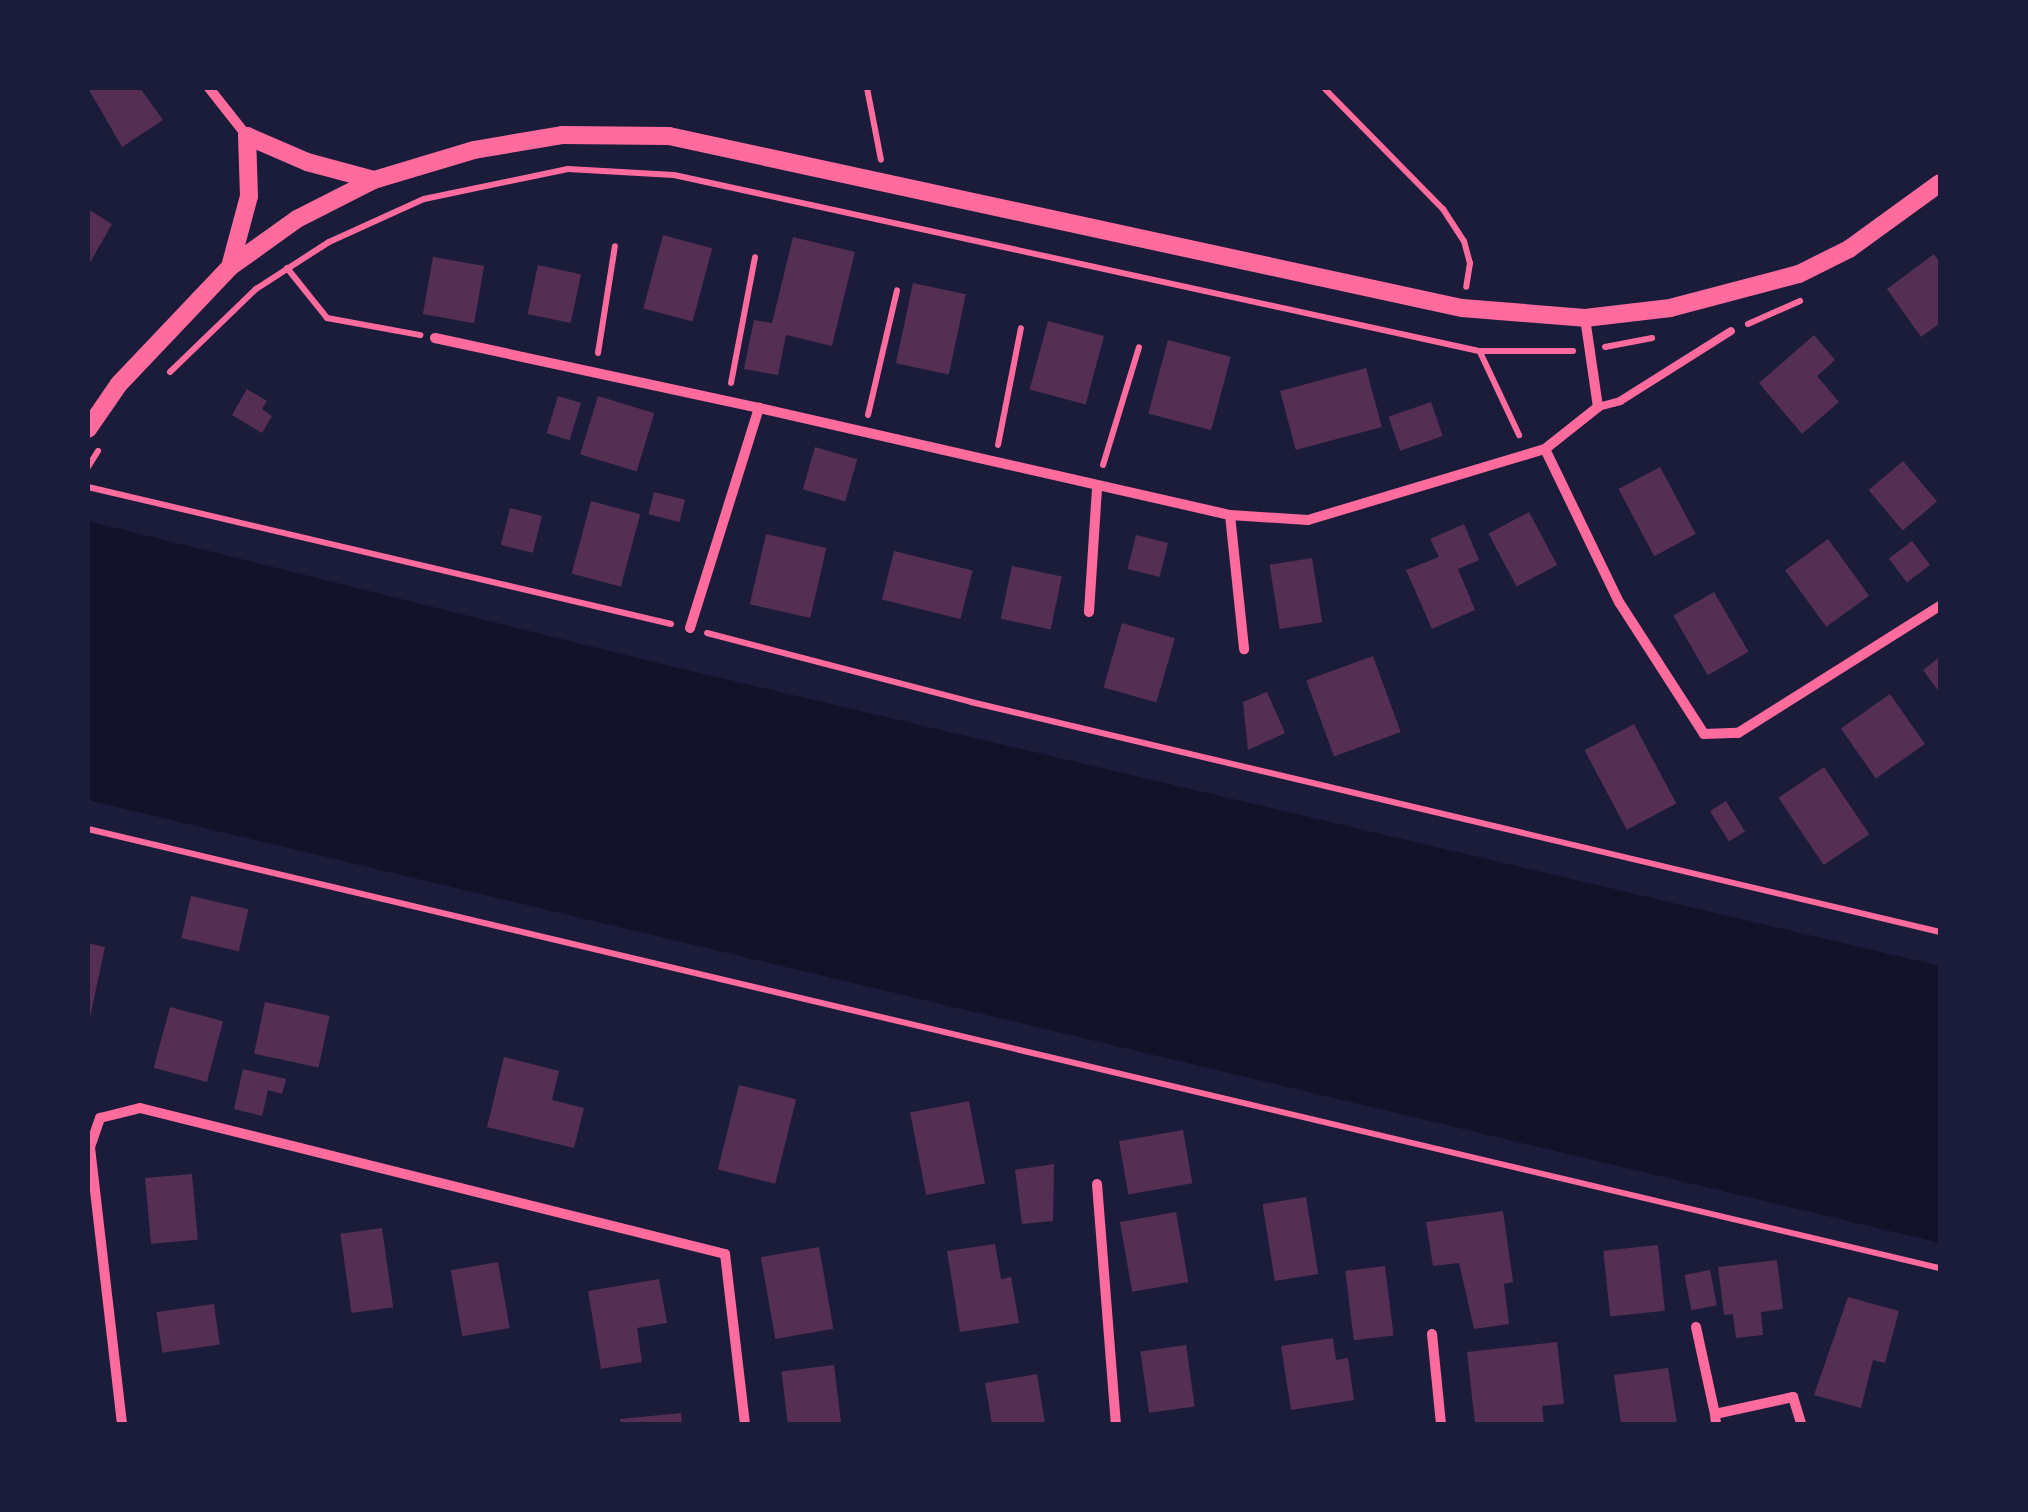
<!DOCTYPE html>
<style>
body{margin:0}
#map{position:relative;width:2028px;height:1512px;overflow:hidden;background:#1b1b3a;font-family:"DejaVu Sans",sans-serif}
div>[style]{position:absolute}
.water>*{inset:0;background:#12122b}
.building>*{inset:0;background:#542f53;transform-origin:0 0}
.path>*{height:6px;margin:-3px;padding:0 3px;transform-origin:3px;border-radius:3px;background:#ff6b9d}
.service>*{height:8px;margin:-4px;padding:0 4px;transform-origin:4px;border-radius:4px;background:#ff6b9d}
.minor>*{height:10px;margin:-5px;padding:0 5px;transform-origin:5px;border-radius:5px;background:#ff6b9d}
.tertiary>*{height:18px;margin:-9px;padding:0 9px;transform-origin:9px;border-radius:9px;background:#ff6b9d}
span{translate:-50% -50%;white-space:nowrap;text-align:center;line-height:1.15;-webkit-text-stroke:9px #1b1b3a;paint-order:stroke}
.frame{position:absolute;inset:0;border:90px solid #1b1b3a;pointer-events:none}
</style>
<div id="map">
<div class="water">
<div style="clip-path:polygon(88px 521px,678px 668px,1940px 966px,1940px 1243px,88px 800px)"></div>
</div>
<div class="building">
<div style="clip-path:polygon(88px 88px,140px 88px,163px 120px,122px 147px)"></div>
<div style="clip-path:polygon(88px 209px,112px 224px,88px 266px)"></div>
<div style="left:663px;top:235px;width:51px;height:76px;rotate:15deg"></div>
<div style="clip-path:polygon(793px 237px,855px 252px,832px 346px,786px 335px,778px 375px,744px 369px,754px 320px,772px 323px)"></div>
<div style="clip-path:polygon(1934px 254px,1940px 263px,1940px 323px,1921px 337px,1887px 289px)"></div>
<div style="left:433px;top:257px;width:52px;height:58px;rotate:10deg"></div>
<div style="left:538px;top:265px;width:44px;height:50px;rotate:12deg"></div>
<div style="left:913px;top:283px;width:54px;height:82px;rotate:12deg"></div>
<div style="left:1048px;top:321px;width:58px;height:71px;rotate:15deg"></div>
<div style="clip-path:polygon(1814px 335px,1835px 360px,1817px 376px,1839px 402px,1802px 434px,1759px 383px)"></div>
<div style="left:1168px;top:340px;width:65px;height:76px;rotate:15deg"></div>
<div style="left:1366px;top:368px;width:61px;height:89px;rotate:75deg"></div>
<div style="clip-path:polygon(247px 389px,267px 401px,262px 409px,272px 416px,262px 433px,232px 415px)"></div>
<div style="left:558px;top:396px;width:24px;height:39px;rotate:17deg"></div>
<div style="left:598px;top:396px;width:59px;height:61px;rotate:17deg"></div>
<div style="left:1431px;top:402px;width:36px;height:45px;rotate:71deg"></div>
<div style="left:815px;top:447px;width:44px;height:44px;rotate:16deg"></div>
<div style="left:1903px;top:461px;width:53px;height:45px;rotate:50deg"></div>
<div style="left:1660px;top:467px;width:76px;height:47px;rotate:62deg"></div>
<div style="left:654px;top:492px;width:32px;height:23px;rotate:14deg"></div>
<div style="left:591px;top:501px;width:51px;height:75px;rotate:15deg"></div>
<div style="left:510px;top:508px;width:33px;height:38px;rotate:14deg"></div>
<div style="left:1529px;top:512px;width:60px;height:46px;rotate:62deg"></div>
<div style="clip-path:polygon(1464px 524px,1479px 560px,1458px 569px,1475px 610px,1432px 629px,1406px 570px,1439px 557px,1430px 539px)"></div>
<div style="left:766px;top:534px;width:62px;height:72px;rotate:13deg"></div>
<div style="left:1136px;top:535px;width:33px;height:35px;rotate:14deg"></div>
<div style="left:1828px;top:539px;width:70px;height:53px;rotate:54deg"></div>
<div style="left:1912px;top:541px;width:30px;height:29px;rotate:53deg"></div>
<div style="left:894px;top:551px;width:81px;height:50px;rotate:14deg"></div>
<div style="left:1312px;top:558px;width:65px;height:43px;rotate:81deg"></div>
<div style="left:1012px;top:566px;width:51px;height:54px;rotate:12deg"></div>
<div style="left:1714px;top:592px;width:69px;height:47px;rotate:60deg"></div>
<div style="left:1122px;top:623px;width:55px;height:67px;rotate:16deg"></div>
<div style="left:1373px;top:656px;width:81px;height:71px;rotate:70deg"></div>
<div style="clip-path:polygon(1940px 657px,1940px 693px,1923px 670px)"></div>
<div style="clip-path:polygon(1267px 692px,1285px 733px,1248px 750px,1243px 702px)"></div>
<div style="left:1890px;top:694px;width:61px;height:60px;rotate:55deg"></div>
<div style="left:1634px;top:724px;width:90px;height:56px;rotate:62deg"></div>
<div style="left:1824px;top:767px;width:81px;height:55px;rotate:56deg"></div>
<div style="left:1726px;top:801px;width:36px;height:19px;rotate:58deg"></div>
<div style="left:191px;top:896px;width:59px;height:43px;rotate:13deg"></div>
<div style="clip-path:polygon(88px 943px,105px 947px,89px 1022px,88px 1022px)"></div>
<div style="left:265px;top:1002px;width:66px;height:53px;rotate:12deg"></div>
<div style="left:170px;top:1007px;width:55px;height:63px;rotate:15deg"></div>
<div style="clip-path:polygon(504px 1057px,559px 1071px,552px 1100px,584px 1108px,574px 1148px,487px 1127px)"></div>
<div style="clip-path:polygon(243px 1069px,286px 1079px,282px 1094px,268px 1090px,262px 1116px,234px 1109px)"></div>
<div style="left:739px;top:1085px;width:59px;height:87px;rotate:14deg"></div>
<div style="left:969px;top:1101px;width:84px;height:60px;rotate:79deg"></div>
<div style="left:1183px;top:1130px;width:54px;height:65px;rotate:80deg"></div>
<div style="clip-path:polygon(1054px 1164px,1053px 1221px,1022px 1224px,1015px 1170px)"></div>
<div style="left:192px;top:1174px;width:66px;height:47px;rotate:85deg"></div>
<div style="left:1306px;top:1197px;width:78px;height:44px;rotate:81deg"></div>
<div style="clip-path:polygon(1503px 1211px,1513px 1282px,1504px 1284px,1509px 1324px,1474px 1329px,1459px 1263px,1433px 1266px,1426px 1222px)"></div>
<div style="left:1176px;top:1212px;width:71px;height:57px;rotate:80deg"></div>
<div style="left:382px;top:1228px;width:80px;height:42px;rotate:82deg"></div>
<div style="clip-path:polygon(995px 1244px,1001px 1279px,1011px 1277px,1019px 1323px,960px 1332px,947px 1251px)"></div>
<div style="left:1658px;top:1245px;width:66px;height:55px;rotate:84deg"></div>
<div style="left:819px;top:1247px;width:83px;height:59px;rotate:80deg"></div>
<div style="clip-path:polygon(1777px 1260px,1783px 1309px,1761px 1312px,1763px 1335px,1736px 1338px,1733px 1314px,1724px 1315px,1718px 1267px)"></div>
<div style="left:498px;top:1262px;width:67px;height:48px;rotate:80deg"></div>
<div style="left:1385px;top:1266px;width:70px;height:40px;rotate:83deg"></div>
<div style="left:1710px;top:1270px;width:36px;height:26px;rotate:79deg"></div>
<div style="clip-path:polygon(659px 1279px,667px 1323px,637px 1328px,642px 1362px,601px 1369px,588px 1291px)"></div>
<div style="clip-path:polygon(1848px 1297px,1899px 1311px,1885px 1363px,1873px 1360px,1861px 1408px,1814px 1395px)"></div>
<div style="left:214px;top:1304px;width:41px;height:58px;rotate:82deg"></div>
<div style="clip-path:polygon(1333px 1338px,1336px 1360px,1348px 1358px,1354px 1400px,1291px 1410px,1281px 1346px)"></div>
<div style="clip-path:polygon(1557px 1342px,1564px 1404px,1542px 1406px,1544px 1424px,1475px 1424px,1467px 1352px)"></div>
<div style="left:1186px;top:1345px;width:62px;height:46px;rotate:82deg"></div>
<div style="left:834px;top:1365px;width:59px;height:53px;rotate:83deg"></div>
<div style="clip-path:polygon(1668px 1368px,1677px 1424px,1621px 1424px,1614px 1375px)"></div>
<div style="clip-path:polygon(1037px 1374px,1045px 1424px,992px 1424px,985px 1383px)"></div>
<div style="clip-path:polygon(681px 1413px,682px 1424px,621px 1424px,620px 1419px)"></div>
</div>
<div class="path">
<div style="left:867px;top:88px;width:73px;rotate:79deg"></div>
<div style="left:1324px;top:88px;width:170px;rotate:45.5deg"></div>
<div style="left:1443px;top:209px;width:38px;rotate:57deg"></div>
<div style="left:1464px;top:241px;width:23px;rotate:75deg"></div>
<div style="left:1470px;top:263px;width:24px;rotate:99deg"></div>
<div style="left:287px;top:268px;width:64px;rotate:51.3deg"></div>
<div style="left:327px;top:318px;width:95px;rotate:10.4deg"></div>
<div style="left:1748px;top:324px;width:57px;rotate:-23.9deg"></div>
<div style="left:1605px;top:347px;width:48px;rotate:-10.8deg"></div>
<div style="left:1480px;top:352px;width:92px;rotate:64.8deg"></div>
<div style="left:598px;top:353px;width:108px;rotate:-81deg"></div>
<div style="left:170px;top:372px;width:120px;rotate:-44deg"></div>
<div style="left:256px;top:289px;width:87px;rotate:-32.8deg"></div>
<div style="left:329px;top:242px;width:104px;rotate:-24.4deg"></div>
<div style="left:424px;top:199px;width:147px;rotate:-11.8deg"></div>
<div style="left:568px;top:169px;width:106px;rotate:3.2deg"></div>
<div style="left:674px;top:175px;width:824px;rotate:12.33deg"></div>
<div style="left:1479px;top:351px;width:94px"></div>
<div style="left:731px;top:383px;width:128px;rotate:-79.2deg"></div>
<div style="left:868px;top:415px;width:128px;rotate:-76.9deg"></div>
<div style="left:998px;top:445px;width:119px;rotate:-78.9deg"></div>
<div style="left:1103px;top:465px;width:123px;rotate:-73deg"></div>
<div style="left:88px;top:467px;width:19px;rotate:-58deg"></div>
<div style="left:88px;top:487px;width:599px;rotate:13.22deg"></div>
<div style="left:707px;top:633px;width:273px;rotate:14.6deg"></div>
<div style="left:971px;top:702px;width:996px;rotate:13.35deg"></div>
<div style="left:88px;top:829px;width:1903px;rotate:13.34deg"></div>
</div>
<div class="service">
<div style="left:1598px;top:407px;width:23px;rotate:-15deg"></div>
<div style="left:1620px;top:401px;width:131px;rotate:-32.2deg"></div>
</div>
<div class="minor">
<div style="left:209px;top:88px;width:61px;rotate:51.6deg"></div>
<div style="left:435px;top:338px;width:331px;rotate:12.2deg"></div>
<div style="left:1545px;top:449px;width:170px;rotate:64.2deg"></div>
<div style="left:1619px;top:602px;width:157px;rotate:57.2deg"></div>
<div style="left:1704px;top:734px;width:34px;rotate:-2deg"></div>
<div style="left:1738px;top:733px;width:239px;rotate:-32.2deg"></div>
<div style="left:1230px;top:515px;width:135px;rotate:84deg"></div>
<div style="left:1089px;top:612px;width:125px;rotate:-86.3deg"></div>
<div style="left:690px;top:628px;width:231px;rotate:-72.6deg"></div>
<div style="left:759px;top:408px;width:483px;rotate:12.8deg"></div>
<div style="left:1230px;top:515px;width:78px;rotate:3.7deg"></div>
<div style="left:1308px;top:520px;width:247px;rotate:-16.7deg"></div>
<div style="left:1545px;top:449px;width:68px;rotate:-38.4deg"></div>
<div style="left:1598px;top:407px;width:90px;rotate:-98.3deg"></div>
<div style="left:1097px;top:1184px;width:241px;rotate:85.5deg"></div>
<div style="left:1696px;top:1327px;width:89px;rotate:77.7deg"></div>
<div style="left:1432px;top:1334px;width:90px;rotate:84.3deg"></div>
<div style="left:122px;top:1424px;width:279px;rotate:-96.6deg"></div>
<div style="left:90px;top:1147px;width:31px;rotate:-71deg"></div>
<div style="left:100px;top:1118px;width:41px;rotate:-14deg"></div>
<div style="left:140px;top:1108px;width:603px;rotate:14.01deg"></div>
<div style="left:725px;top:1254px;width:171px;rotate:83.3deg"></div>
<div style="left:1716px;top:1424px;width:10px;rotate:-96deg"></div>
<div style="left:1715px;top:1414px;width:80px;rotate:-12.3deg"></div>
<div style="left:1793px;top:1397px;width:28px;rotate:73deg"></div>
</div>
<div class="tertiary">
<div style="left:230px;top:267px;width:73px;rotate:-75deg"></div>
<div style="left:249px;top:196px;width:60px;rotate:-91.9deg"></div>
<div style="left:247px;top:136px;width:65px;rotate:23.4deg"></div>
<div style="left:307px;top:162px;width:69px;rotate:15deg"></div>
<div style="left:88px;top:429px;width:55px;rotate:-55.4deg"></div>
<div style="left:119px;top:384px;width:161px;rotate:-46.5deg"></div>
<div style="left:230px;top:267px;width:82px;rotate:-35.6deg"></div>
<div style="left:297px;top:219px;width:86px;rotate:-26.9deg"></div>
<div style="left:374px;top:180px;width:104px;rotate:-16.7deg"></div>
<div style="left:474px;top:150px;width:89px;rotate:-9.7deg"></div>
<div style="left:562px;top:135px;width:107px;rotate:0.5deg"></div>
<div style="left:669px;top:136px;width:811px;rotate:12.24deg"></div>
<div style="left:1462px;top:308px;width:123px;rotate:4.6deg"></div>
<div style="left:1585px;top:318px;width:86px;rotate:-6.7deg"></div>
<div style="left:1670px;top:308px;width:133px;rotate:-14.8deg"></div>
<div style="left:1799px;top:274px;width:56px;rotate:-26.6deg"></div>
<div style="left:1849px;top:249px;width:112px;rotate:-36deg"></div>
</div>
<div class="frame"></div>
</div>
